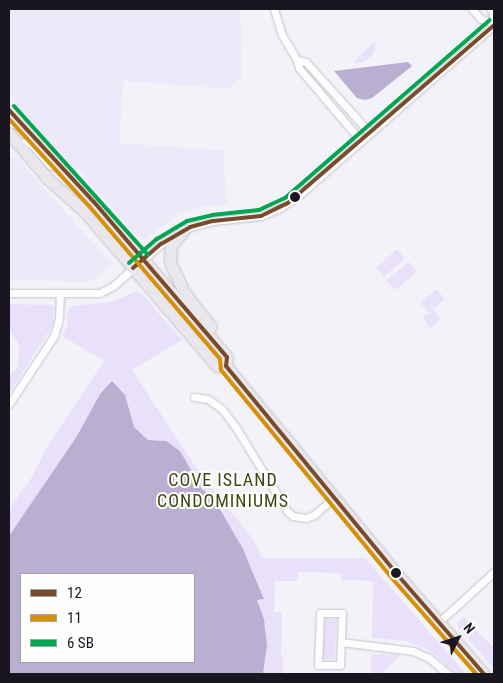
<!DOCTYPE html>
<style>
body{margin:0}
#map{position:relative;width:503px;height:683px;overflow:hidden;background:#f3f2f8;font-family:"Roboto Condensed",sans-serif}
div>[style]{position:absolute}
.built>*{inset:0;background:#eee9f9}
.green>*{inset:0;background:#e9e1f9;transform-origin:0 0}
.water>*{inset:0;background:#baafd0}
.roads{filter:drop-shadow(0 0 1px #c5c2cb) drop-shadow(0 0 1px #c5c2cb)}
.minor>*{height:7px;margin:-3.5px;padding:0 3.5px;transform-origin:3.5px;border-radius:3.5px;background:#fdfdfe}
.primary>*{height:11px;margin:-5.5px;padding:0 5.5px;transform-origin:5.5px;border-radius:5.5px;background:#e9e7ec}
.bus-1>*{height:4px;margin:-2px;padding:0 2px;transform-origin:2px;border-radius:2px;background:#7a4b2a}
.bus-2>*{height:4px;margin:-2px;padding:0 2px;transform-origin:2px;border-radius:2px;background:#d69005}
.bus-3>*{height:4px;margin:-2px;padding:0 2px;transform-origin:2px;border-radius:2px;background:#00a651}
.dots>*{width:14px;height:14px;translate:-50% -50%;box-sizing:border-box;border:2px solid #fefefe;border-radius:50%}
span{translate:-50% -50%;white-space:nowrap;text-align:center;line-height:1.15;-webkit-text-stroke:4px #fefefe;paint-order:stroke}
.neighbourhood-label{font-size:18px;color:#3d4911;letter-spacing:1px}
.frame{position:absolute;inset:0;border:10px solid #191521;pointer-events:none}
.legend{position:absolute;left:20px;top:573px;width:175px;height:90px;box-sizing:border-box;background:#fefefe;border:1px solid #a2a1a6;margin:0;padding:6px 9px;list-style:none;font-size:15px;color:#191521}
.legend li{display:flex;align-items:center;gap:10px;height:25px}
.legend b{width:25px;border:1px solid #a2a1a6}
.north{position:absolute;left:433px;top:613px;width:50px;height:50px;-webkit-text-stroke:4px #fefefe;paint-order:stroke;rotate:49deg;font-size:14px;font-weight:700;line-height:20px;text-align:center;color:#191521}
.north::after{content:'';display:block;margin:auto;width:18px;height:22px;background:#191521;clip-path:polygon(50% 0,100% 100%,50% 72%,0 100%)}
</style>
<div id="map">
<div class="built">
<div style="clip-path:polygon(9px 9px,239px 9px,242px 30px,241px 77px,228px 89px,124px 81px,119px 143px,223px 150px,227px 205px,206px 206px,179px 215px,143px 240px,138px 239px,80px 171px,72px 167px,9px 97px)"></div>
<div style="clip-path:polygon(14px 157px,21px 162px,108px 260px,113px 262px,97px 278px,88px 282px,9px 279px,9px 159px)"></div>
</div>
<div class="green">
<div style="clip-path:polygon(375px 42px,375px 49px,371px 57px,361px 63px,353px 62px)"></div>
<div style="left:397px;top:249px;width:12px;height:28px;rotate:48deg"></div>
<div style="left:409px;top:262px;width:13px;height:29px;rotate:51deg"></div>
<div style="left:436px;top:289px;width:13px;height:21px;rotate:48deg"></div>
<div style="clip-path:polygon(137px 291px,143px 295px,182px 340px,132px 370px,199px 472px,253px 539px,262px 558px,365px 558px,466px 674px,455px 674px,434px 653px,422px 647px,407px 641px,372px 638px,373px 581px,341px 580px,341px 573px,298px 572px,297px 581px,275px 581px,274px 612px,282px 613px,281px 656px,283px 656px,283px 674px,263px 674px,267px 646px,264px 619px,257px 600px,264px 598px,243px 549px,213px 497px,202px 489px,180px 451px,166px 441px,148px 440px,134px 427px,129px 411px,100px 394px,77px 436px,9px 536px,9px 509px,32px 477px,47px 447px,104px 361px,62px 336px,67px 326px,68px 310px,74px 306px,111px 302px)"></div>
<div style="clip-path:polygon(9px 304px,52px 305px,54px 309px,53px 325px,9px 393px,9px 375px,18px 367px,19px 349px,18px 342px,9px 331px)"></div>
<div style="clip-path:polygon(434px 310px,441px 319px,430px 328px,423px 317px)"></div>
<div style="clip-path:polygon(464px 616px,470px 625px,494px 647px,494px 669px,458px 627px,457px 624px)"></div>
<div style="left:324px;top:618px;width:13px;height:41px;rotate:4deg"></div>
<div style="clip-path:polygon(371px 654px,401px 655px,381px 674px,371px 674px)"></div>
</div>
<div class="water">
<div style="clip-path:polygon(408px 62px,412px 66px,372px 98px,365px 100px,357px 98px,334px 71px)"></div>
<div style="clip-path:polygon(evenodd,112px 381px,125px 395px,134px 427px,148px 440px,166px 441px,180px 451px,202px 489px,213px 497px,243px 549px,264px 599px,257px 600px,264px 619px,267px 646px,263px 674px,9px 674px,9px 536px,77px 436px,100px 394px,112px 381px,21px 574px,194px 574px,194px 662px,21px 662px,21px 574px)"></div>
</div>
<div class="roads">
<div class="minor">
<div style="left:274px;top:9px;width:27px;rotate:73deg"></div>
<div style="left:282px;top:35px;width:29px;rotate:59deg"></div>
<div style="left:297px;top:60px;width:8px;rotate:76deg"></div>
<div style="left:299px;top:68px;width:96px;rotate:49.7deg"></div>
<div style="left:472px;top:9px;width:13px;rotate:48deg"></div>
<div style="left:481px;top:19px;width:14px;rotate:17deg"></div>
<div style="left:491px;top:9px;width:10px;rotate:73deg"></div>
<div style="left:297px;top:60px;width:9px;rotate:13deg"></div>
<div style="left:306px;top:62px;width:96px;rotate:48deg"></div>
<div style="left:9px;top:122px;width:14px;rotate:25deg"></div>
<div style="left:17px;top:143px;width:13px"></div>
<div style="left:30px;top:143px;width:30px;rotate:48deg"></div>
<div style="left:50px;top:165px;width:10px;rotate:17deg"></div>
<div style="left:9px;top:293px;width:91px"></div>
<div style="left:100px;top:293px;width:15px;rotate:-28deg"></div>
<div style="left:113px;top:286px;width:64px;rotate:-41.2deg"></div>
<div style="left:161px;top:244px;width:34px;rotate:-30deg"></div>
<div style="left:190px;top:227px;width:24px;rotate:-15deg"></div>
<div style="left:213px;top:221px;width:48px;rotate:-5.9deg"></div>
<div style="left:261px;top:216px;width:21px;rotate:-23deg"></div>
<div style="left:280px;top:208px;width:22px;rotate:-34deg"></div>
<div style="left:298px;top:196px;width:260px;rotate:-41.1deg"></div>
<div style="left:194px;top:397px;width:14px;rotate:8deg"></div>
<div style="left:208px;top:399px;width:17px;rotate:36deg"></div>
<div style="left:222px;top:409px;width:21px;rotate:53deg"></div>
<div style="left:235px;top:426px;width:100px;rotate:58.5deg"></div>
<div style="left:287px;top:511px;width:8px;rotate:40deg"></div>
<div style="left:293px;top:516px;width:13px;rotate:9deg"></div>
<div style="left:306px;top:518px;width:9px;rotate:-21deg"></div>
<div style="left:314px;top:515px;width:27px;rotate:-42deg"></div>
<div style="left:9px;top:404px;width:82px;rotate:-56.5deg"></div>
<div style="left:54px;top:336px;width:18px;rotate:-74deg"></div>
<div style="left:59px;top:319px;width:25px;rotate:-88deg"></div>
<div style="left:320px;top:613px;width:22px"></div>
<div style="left:342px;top:613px;width:52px;rotate:92.2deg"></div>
<div style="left:340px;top:665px;width:22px;rotate:180deg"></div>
<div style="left:318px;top:665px;width:52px;rotate:-87.8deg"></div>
<div style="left:439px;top:622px;width:74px;rotate:-42.3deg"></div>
<div style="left:341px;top:642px;width:73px;rotate:7.1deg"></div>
<div style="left:413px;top:651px;width:17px;rotate:24deg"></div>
<div style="left:429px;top:658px;width:25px;rotate:40deg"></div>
</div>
<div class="primary">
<div style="left:9px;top:110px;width:125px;rotate:47.3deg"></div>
<div style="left:94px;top:202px;width:204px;rotate:49.4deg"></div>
<div style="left:227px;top:357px;width:9px;rotate:96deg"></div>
<div style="left:226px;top:366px;width:266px;rotate:50.6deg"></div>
<div style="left:395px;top:572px;width:135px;rotate:48.9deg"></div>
<div style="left:9px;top:133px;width:60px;rotate:49.7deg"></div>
<div style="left:48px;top:179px;width:50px;rotate:41.7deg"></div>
<div style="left:85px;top:212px;width:203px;rotate:49.4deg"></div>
<div style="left:217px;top:366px;width:9px"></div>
<div style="left:183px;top:231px;width:19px;rotate:129deg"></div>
<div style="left:171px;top:246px;width:16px;rotate:94deg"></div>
<div style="left:170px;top:262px;width:33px;rotate:65deg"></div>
<div style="left:184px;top:292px;width:44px;rotate:52.4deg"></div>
</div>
</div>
<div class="bus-1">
<div style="left:9px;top:110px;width:125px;rotate:47.3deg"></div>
<div style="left:94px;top:202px;width:204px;rotate:49.4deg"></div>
<div style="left:227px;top:357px;width:9px;rotate:96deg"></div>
<div style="left:226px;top:366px;width:266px;rotate:50.6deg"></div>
<div style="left:395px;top:572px;width:135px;rotate:48.9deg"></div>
<div style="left:133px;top:268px;width:37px;rotate:-41deg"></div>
<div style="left:161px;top:244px;width:34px;rotate:-30deg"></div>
<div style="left:190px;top:227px;width:24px;rotate:-15deg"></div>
<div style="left:213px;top:221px;width:48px;rotate:-5.9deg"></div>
<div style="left:261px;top:216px;width:30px;rotate:-26deg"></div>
<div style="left:288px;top:203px;width:272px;rotate:-40.8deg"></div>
</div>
<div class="bus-2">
<div style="left:9px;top:119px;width:118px;rotate:47.4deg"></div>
<div style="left:89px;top:206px;width:201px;rotate:49.4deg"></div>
<div style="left:220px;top:359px;width:11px;rotate:85deg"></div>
<div style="left:221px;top:370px;width:266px;rotate:50.6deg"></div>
<div style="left:390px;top:576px;width:130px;rotate:48.7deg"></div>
</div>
<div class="bus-3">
<div style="left:14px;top:106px;width:200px;rotate:48deg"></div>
<div style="left:129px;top:263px;width:37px;rotate:-41deg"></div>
<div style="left:157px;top:239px;width:35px;rotate:-31deg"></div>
<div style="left:187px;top:221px;width:26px;rotate:-13deg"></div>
<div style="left:212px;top:215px;width:47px;rotate:-6.1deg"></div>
<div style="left:259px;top:210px;width:29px;rotate:-25deg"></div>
<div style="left:285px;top:198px;width:271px;rotate:-41deg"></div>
</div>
<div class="dots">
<div style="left:295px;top:197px;background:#191521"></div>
<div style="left:396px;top:573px;background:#191521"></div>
</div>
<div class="neighbourhood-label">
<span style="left:223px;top:491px">COVE ISLAND<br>CONDOMINIUMS</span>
</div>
<div class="frame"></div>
<ul class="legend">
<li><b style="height:6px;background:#7a4b2a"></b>12</li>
<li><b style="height:6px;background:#d69005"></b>11</li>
<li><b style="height:6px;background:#00a651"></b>6 SB</li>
</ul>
<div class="north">N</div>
</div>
